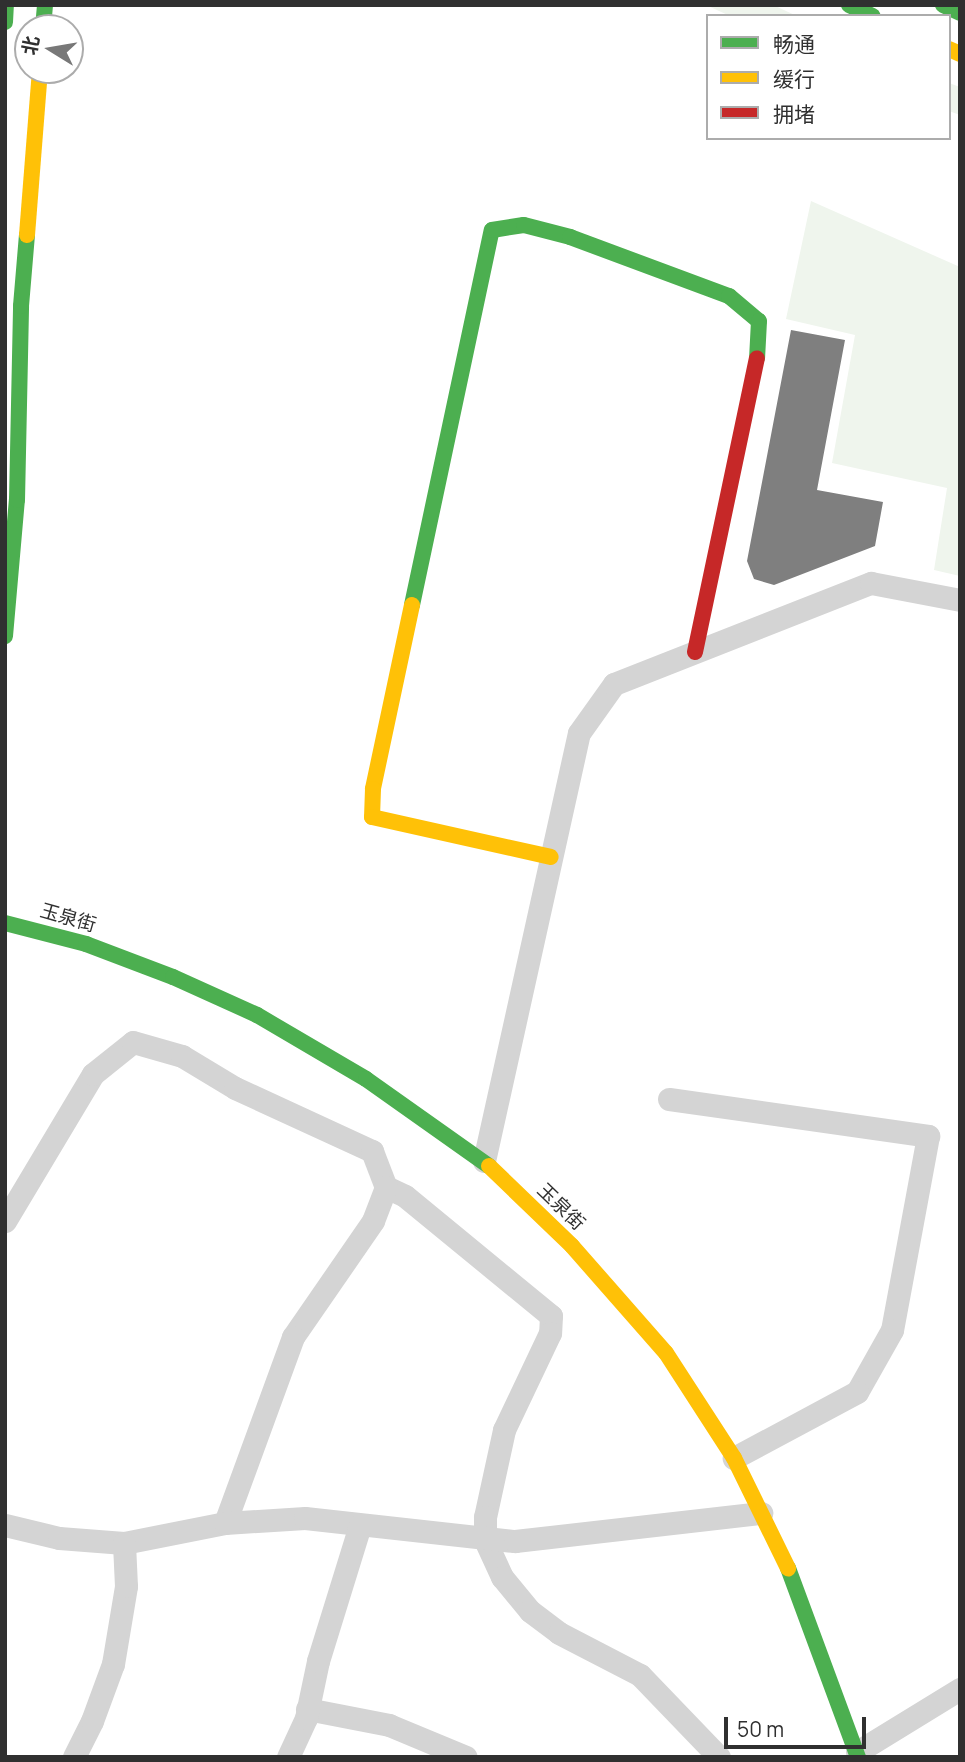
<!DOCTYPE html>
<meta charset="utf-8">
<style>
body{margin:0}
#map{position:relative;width:965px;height:1762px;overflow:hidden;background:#fff;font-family:Manrope,"Noto Sans SC",sans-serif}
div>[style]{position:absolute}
.green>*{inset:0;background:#eff5ed}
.building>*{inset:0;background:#7f7f7f}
.street>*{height:23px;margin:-11.5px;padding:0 11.5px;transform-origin:11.5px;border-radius:11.5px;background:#d4d4d4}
.fast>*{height:16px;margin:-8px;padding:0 8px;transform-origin:8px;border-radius:8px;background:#4caf50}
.slow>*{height:16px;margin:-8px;padding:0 8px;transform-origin:8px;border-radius:8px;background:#ffc107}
.jam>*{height:16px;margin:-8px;padding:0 8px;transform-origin:8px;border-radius:8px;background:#c62828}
span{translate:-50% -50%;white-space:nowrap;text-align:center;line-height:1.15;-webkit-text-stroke:7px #fff;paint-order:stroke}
.street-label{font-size:19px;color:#303030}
.frame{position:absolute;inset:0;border:7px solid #303030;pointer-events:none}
.legend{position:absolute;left:706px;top:14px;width:245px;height:126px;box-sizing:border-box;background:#fff;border:2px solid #acacac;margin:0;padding:9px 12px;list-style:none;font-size:21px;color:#303030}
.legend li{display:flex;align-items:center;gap:14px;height:35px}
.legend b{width:35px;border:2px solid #acacac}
.north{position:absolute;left:14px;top:14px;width:70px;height:70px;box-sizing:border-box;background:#fff;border:2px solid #acacac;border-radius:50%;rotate:281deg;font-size:19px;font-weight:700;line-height:28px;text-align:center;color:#303030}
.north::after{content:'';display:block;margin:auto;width:24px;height:32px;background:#787878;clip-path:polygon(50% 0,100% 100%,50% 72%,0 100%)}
.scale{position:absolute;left:724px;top:1717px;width:142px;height:32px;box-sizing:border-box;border:4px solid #303030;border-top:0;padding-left:9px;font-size:21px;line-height:24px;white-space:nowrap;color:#303030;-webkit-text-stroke:5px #fff;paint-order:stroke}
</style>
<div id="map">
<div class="green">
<div style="clip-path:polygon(706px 5px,773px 5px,797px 16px,730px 16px)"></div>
<div style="clip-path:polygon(949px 83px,960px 87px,960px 115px,949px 111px)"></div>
<div style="clip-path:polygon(811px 201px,960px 267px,960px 576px,934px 570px,947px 488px,832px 463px,855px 335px,786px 319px)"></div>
</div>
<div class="building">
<div style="clip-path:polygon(791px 330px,845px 340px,817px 490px,883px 502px,875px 546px,774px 585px,754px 579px,747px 561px)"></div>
</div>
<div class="street">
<div style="left:669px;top:1099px;width:262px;rotate:8.1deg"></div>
<div style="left:928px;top:1136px;width:197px;rotate:100.5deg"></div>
<div style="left:892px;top:1330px;width:71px;rotate:119.4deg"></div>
<div style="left:857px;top:1392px;width:140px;rotate:151.8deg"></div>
<div style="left:484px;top:1161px;width:438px;rotate:-77.5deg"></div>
<div style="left:579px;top:733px;width:60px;rotate:-54.5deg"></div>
<div style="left:614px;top:684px;width:276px;rotate:-21.5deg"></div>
<div style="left:871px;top:583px;width:91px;rotate:10.8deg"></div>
<div style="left:386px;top:1187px;width:21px;rotate:25deg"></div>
<div style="left:405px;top:1196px;width:189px;rotate:39.4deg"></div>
<div style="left:551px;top:1316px;width:17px;rotate:93deg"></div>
<div style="left:550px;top:1333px;width:107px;rotate:115.4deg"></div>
<div style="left:504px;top:1430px;width:89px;rotate:102.3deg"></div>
<div style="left:485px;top:1517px;width:23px;rotate:90deg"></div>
<div style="left:485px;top:1540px;width:41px;rotate:65.3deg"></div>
<div style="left:502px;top:1577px;width:44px;rotate:50.5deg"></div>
<div style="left:530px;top:1611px;width:36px;rotate:37deg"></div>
<div style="left:559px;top:1633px;width:91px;rotate:27.4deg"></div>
<div style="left:640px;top:1675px;width:114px;rotate:46.1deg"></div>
<div style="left:5px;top:1221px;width:171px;rotate:-59.1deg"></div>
<div style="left:93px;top:1074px;width:51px;rotate:-38.7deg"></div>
<div style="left:133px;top:1042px;width:51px;rotate:15.9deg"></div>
<div style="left:182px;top:1056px;width:62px;rotate:31.1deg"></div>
<div style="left:235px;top:1088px;width:151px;rotate:24.7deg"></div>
<div style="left:372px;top:1151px;width:39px;rotate:69deg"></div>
<div style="left:386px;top:1187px;width:36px;rotate:111deg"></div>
<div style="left:373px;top:1221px;width:141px;rotate:124.6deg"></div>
<div style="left:293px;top:1337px;width:198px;rotate:110.1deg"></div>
<div style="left:5px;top:1525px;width:56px;rotate:13.5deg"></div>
<div style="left:59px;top:1538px;width:65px;rotate:4.4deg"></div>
<div style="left:124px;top:1543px;width:103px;rotate:-11.2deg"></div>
<div style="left:225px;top:1523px;width:80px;rotate:-3.6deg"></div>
<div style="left:305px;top:1518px;width:211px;rotate:6.3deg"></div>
<div style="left:515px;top:1541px;width:248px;rotate:-6.5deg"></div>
<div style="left:307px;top:1709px;width:84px;rotate:11deg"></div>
<div style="left:389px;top:1725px;width:83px;rotate:22.6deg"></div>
<div style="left:857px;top:1752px;width:121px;rotate:-31.5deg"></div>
<div style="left:74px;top:1757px;width:40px;rotate:-63.4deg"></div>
<div style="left:92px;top:1721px;width:61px;rotate:-69.8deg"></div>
<div style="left:113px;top:1664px;width:79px;rotate:-80.5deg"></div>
<div style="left:126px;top:1586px;width:43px;rotate:-92.7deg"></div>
<div style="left:288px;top:1757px;width:43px;rotate:-65.2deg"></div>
<div style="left:306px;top:1718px;width:58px;rotate:-78.1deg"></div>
<div style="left:318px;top:1661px;width:142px;rotate:-72.8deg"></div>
</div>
<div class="fast">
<div style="left:849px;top:5px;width:26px;rotate:25deg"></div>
<div style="left:943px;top:5px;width:19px;rotate:25deg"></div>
<div style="left:5px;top:22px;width:17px;rotate:-87deg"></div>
<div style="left:43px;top:28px;width:23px;rotate:-85deg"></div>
<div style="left:412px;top:605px;width:383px;rotate:-78deg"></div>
<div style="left:492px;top:230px;width:32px;rotate:-9deg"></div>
<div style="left:524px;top:225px;width:48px;rotate:14.6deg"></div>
<div style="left:570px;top:237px;width:170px;rotate:20.4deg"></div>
<div style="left:729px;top:296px;width:39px;rotate:40deg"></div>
<div style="left:759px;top:321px;width:37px;rotate:93deg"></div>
<div style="left:5px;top:636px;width:137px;rotate:-85deg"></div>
<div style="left:17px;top:500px;width:194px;rotate:-88.8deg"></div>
<div style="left:21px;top:306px;width:71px;rotate:-85.2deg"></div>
<div style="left:5px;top:923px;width:84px;rotate:14.5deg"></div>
<div style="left:86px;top:944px;width:93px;rotate:20.8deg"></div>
<div style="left:173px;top:977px;width:92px;rotate:24.3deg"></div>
<div style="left:257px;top:1015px;width:126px;rotate:30.4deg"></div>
<div style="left:366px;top:1079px;width:151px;rotate:35.3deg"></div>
<div style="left:788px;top:1568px;width:202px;rotate:69.7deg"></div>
</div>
<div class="slow">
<div style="left:949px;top:49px;width:12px;rotate:24deg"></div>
<div style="left:27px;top:235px;width:166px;rotate:-85.5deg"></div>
<div style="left:412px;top:605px;width:188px;rotate:102deg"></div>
<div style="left:373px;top:789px;width:28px;rotate:92deg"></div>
<div style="left:372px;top:817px;width:183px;rotate:12.6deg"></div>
<div style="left:489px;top:1166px;width:115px;rotate:43.9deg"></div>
<div style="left:572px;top:1246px;width:142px;rotate:48.7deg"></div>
<div style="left:666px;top:1353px;width:125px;rotate:57.1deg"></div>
<div style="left:734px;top:1458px;width:123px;rotate:63.9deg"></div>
</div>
<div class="jam">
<div style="left:695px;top:652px;width:300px;rotate:-78.1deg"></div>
</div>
<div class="street-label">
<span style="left:68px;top:918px;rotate:16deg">玉泉街</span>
<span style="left:561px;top:1207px;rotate:44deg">玉泉街</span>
</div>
<div class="frame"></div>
<ul class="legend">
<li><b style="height:9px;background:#4caf50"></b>畅通</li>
<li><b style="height:9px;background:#ffc107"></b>缓行</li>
<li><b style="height:9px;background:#c62828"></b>拥堵</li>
</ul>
<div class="north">北</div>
<div class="scale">50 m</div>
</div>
